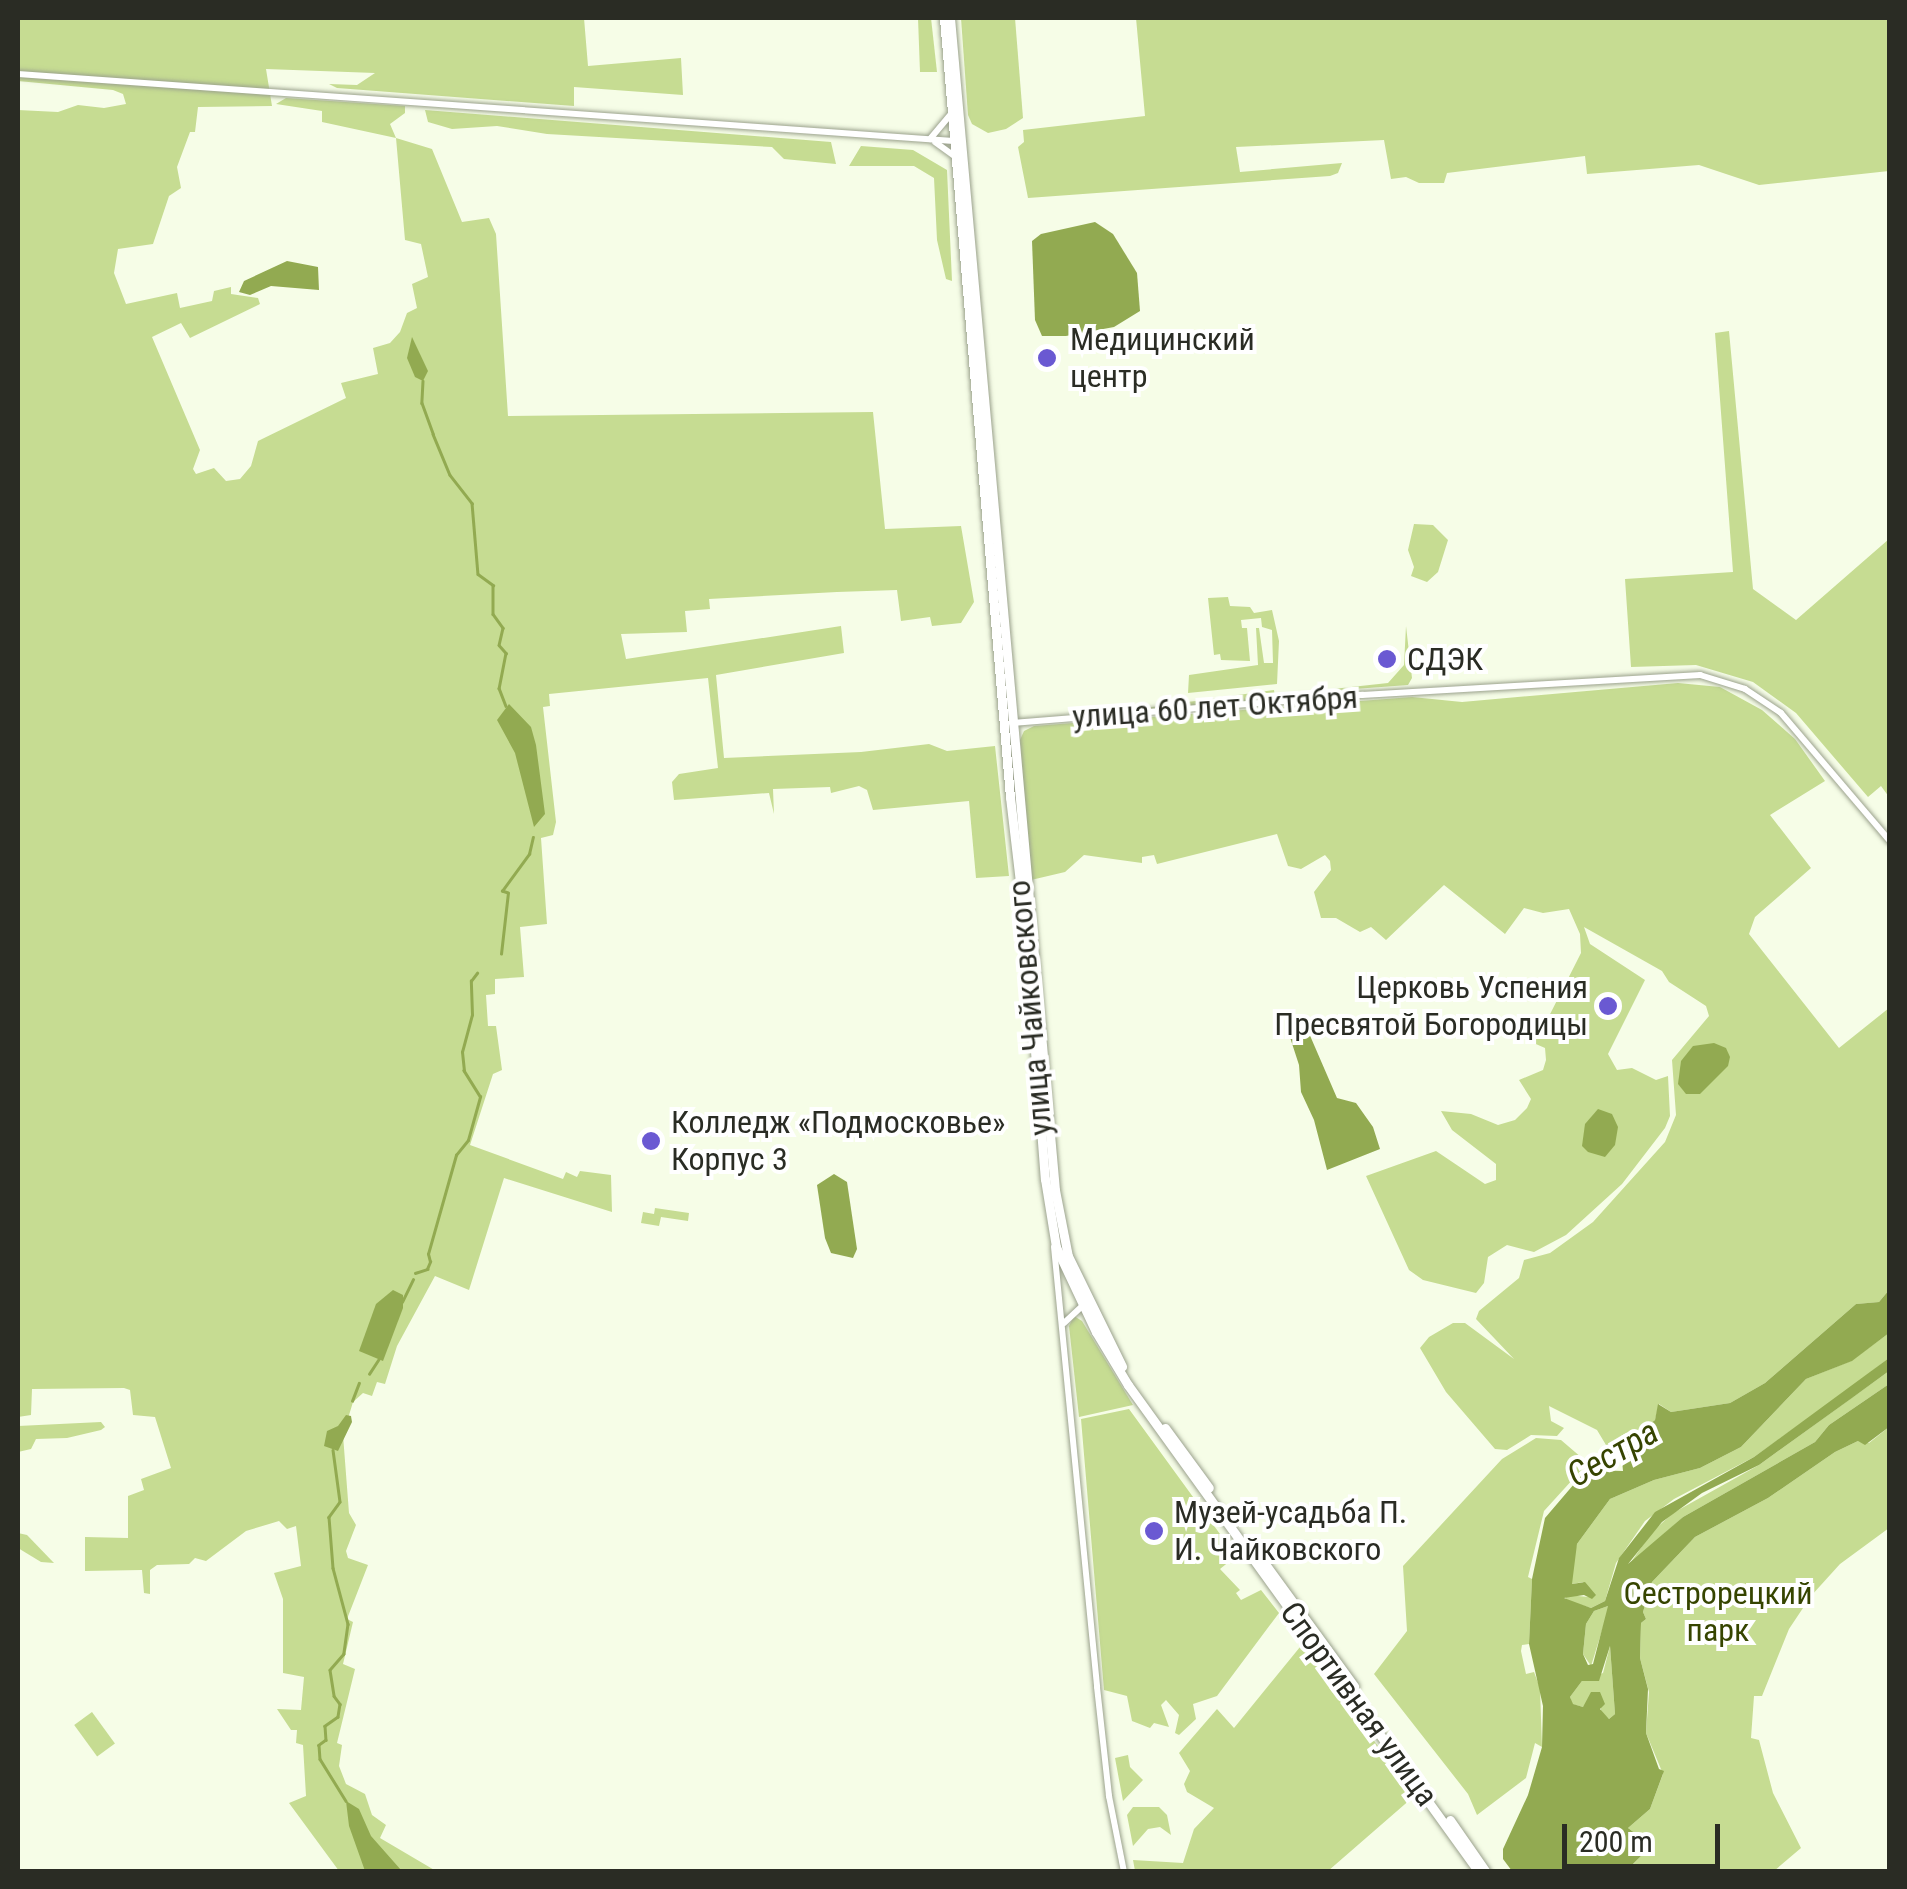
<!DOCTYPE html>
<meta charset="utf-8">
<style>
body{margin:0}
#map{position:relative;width:1907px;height:1889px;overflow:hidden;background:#f6fde7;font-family:"Roboto Condensed",sans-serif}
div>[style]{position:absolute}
.green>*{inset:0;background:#c6dc92;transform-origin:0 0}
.water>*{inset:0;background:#92aa51}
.stream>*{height:2.5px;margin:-1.25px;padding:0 1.25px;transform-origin:1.25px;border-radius:1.25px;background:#92aa51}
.roads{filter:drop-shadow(0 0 2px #9ba28d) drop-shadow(0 0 2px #9ba28d)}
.secondary>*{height:6px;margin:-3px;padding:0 3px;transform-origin:3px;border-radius:3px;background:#fff}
.highway>*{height:9px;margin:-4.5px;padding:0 4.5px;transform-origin:4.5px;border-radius:4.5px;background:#fff}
.dots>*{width:28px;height:28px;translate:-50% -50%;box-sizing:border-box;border:5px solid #fff;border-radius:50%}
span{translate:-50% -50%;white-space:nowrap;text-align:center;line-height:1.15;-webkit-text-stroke:8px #fff;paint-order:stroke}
.poi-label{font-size:32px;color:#2a2c24}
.left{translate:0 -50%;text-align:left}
.right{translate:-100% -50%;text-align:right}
.street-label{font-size:32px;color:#2a2c24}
.park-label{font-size:32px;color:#364500}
.water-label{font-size:35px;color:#364400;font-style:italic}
.frame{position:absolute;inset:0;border:20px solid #2a2c24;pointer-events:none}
.scale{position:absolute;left:1562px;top:1824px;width:158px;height:45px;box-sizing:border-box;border:5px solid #2a2c24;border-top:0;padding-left:12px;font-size:30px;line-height:35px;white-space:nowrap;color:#2a2c24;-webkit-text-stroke:8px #fff;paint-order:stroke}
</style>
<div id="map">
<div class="green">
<div style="clip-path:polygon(18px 18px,584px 18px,588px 66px,681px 58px,683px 95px,574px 87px,574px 106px,337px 88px,329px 84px,357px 85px,375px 73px,266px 69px,272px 106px,198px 107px,195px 132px,190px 132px,177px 167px,181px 188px,169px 196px,153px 244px,118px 249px,114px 273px,126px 304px,177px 293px,180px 308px,212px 301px,214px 291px,231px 287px,231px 294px,258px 298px,260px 304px,190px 338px,181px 323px,152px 337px,200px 450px,193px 469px,196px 474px,214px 468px,226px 481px,240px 479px,251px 466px,258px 441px,346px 398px,341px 383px,378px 374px,373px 348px,390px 343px,400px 332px,407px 313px,417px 308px,412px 284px,428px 277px,421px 244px,405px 240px,396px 138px,322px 122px,322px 111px,276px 104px,286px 98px,405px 106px,405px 113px,390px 124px,396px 138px,432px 149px,462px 222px,489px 218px,496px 234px,508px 416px,873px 412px,885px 529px,961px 526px,974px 602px,961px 623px,932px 626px,930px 617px,901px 621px,897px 590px,837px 592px,709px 599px,710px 609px,685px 611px,687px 632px,621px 634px,626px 659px,841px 626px,844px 653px,716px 675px,724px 758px,861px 752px,929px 744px,947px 751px,995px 746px,1009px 876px,976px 878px,969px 801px,873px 810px,867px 790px,859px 786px,831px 793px,830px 787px,773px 789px,774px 814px,769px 793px,674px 800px,672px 782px,679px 774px,718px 768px,708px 678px,549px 694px,550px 706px,543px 707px,556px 822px,553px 835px,541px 838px,547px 924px,520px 927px,524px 977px,495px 979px,495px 994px,486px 995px,488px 1026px,496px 1026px,502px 1070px,493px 1074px,470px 1145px,563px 1179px,566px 1172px,577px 1177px,580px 1171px,611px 1175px,612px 1212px,504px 1178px,469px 1290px,435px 1276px,397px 1346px,385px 1384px,377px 1382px,372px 1396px,363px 1393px,353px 1402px,343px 1435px,349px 1513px,356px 1525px,346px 1551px,348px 1558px,368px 1565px,347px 1619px,353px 1622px,343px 1664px,355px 1669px,337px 1743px,342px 1745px,339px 1766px,346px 1784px,365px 1794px,372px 1815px,386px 1825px,380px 1838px,436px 1871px,339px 1871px,289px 1803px,306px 1796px,303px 1745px,296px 1743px,297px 1730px,291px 1730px,277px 1709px,301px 1710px,304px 1677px,283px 1673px,283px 1599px,274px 1573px,301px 1566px,296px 1526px,287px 1529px,279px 1521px,246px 1531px,206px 1561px,195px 1558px,189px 1564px,157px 1565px,150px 1570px,150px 1594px,144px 1593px,142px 1570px,85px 1571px,85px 1537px,128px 1538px,128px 1496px,144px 1490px,141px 1479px,171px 1468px,155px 1417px,133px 1415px,130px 1390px,124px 1388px,32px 1389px,31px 1415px,18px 1417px,18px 110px,58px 112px,78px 105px,104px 108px,126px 104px,123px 94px,113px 90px,18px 81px)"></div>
<div style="clip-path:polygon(918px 18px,931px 18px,937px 72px,920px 72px)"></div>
<div style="clip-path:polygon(961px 18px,1015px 18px,1023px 118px,1006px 129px,988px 133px,972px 124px,968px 115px)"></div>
<div style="clip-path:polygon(1136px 18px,1889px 18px,1889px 171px,1759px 185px,1699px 165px,1587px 174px,1585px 156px,1447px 173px,1444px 183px,1419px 183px,1406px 177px,1391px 179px,1384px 140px,1236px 147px,1240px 172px,1342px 163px,1338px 173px,1330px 176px,1028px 198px,1018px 147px,1024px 142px,1023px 130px,1145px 116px)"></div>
<div style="clip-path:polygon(425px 110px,831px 142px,836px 164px,784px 159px,772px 147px,547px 134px,497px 126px,452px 129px,428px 122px)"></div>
<div style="clip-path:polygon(861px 146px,913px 150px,947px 170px,952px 281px,946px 279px,937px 240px,934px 178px,914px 166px,849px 166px)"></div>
<div style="clip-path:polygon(1729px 331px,1753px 589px,1796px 620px,1889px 539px,1889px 797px,1881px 786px,1868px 797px,1796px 713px,1753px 682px,1696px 665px,1631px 667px,1625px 579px,1733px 572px,1715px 333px)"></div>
<div style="clip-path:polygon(1414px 524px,1433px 525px,1448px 540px,1438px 572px,1427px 582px,1411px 576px,1414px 567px,1408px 550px)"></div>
<div style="clip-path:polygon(1228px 597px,1230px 606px,1250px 607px,1254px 613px,1272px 610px,1279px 641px,1277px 684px,1188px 693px,1189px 675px,1258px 665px,1256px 628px,1259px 628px,1264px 663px,1273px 663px,1272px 630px,1262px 627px,1261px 618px,1241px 620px,1242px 628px,1247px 628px,1250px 661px,1221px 660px,1220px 654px,1214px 655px,1208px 598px)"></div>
<div style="clip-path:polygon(1406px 626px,1412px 678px,1408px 685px,1287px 694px,1388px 683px,1404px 665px)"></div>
<div style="clip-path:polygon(1678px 683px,1720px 687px,1762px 710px,1795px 739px,1825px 781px,1770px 815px,1811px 868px,1755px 917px,1749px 934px,1839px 1048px,1889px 1008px,1889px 1290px,1879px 1302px,1856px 1304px,1765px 1383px,1730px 1403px,1671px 1412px,1659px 1404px,1655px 1420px,1639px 1432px,1632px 1448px,1621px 1453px,1606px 1445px,1597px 1430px,1549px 1406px,1551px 1421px,1564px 1428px,1557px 1436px,1531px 1435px,1507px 1450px,1495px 1449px,1446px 1392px,1420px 1348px,1429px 1337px,1453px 1323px,1465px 1323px,1514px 1359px,1476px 1319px,1479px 1311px,1519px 1278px,1524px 1260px,1550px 1253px,1593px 1222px,1665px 1142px,1676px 1115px,1672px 1060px,1709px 1016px,1706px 1006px,1669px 982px,1662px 971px,1584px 927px,1590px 944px,1645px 980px,1608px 1054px,1617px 1070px,1632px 1068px,1656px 1080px,1668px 1076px,1670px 1116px,1665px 1128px,1622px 1184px,1566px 1235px,1534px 1252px,1507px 1245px,1488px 1257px,1484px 1283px,1476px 1293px,1423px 1280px,1409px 1270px,1366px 1176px,1436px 1151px,1485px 1184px,1496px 1180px,1496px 1164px,1452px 1130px,1441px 1111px,1471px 1114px,1498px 1125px,1515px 1120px,1527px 1108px,1531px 1099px,1519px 1080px,1543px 1070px,1546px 1060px,1545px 1048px,1529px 1041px,1530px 1037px,1541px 1032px,1581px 953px,1580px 934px,1569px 909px,1543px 913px,1524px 908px,1505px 934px,1444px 885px,1386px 940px,1371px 927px,1360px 932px,1336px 918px,1321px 918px,1314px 892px,1331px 870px,1330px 861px,1325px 855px,1301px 869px,1288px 866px,1277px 834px,1157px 864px,1154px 855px,1142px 857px,1142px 863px,1084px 855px,1065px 872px,1031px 880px,1020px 740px,1024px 731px,1034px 726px,1412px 697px,1462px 702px)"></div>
<div style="left:1274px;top:690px;width:7px;height:157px;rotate:82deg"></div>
<div style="clip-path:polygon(655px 1208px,689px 1213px,688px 1221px,661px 1217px,659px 1226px,641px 1223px,643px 1212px,654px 1214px)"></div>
<div style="clip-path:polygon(1074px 1316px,1082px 1321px,1133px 1405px,1079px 1417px,1069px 1326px)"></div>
<div style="clip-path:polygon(1889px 1333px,1889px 1358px,1845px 1392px,1754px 1457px,1674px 1499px,1645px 1521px,1616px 1563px,1605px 1601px,1591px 1608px,1565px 1600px,1567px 1595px,1589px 1597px,1583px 1582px,1572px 1584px,1572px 1560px,1577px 1544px,1610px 1499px,1654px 1480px,1700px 1468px,1741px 1447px,1806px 1379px,1851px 1361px)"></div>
<div style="clip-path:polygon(1889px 1371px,1889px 1384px,1829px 1425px,1815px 1442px,1683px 1517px,1629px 1565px,1652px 1532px,1673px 1513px,1759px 1465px)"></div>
<div style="clip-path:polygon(1129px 1409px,1236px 1556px,1220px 1569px,1240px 1590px,1236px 1593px,1241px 1600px,1261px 1590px,1279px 1613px,1217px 1696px,1193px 1704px,1196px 1719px,1179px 1735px,1175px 1733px,1179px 1715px,1166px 1700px,1161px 1705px,1169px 1727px,1154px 1723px,1150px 1728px,1132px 1721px,1127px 1696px,1104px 1690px,1081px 1419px)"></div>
<div style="clip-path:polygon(101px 1422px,105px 1427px,101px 1430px,67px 1438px,36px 1439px,31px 1449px,18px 1452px,18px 1426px)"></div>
<div style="clip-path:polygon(1889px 1427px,1889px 1528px,1840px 1564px,1811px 1596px,1789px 1629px,1762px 1696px,1754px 1696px,1751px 1738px,1759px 1740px,1773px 1793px,1801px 1848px,1774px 1871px,1626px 1872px,1641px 1856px,1647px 1842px,1628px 1828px,1650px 1809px,1663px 1774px,1646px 1733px,1649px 1692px,1640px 1658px,1641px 1623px,1646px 1619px,1643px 1612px,1652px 1582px,1695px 1537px,1768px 1498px,1835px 1452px,1858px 1441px,1869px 1443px)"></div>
<div style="clip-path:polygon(1536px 1438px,1561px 1440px,1582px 1458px,1584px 1467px,1544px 1511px,1528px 1577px,1532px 1579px,1529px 1644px,1522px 1645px,1521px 1651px,1526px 1674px,1534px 1672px,1540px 1688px,1542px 1747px,1535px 1743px,1526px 1778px,1477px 1815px,1468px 1794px,1374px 1674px,1407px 1631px,1403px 1566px,1502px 1459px)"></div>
<div style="clip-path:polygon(18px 1533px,27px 1535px,54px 1563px,41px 1562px,18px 1548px)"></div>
<div style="clip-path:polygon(1608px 1606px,1609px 1608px,1591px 1666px,1583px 1654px,1586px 1624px,1594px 1611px)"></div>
<div style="clip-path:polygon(1610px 1646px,1615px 1714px,1609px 1719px,1601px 1712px,1601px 1698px,1583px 1707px,1572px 1704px,1570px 1697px,1582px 1681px,1603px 1673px)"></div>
<div style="clip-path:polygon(1300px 1647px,1306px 1650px,1414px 1794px,1412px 1798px,1328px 1871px,1135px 1871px,1133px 1860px,1183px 1863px,1194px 1829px,1214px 1808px,1187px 1792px,1184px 1784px,1190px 1771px,1179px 1753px,1217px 1709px,1234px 1728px)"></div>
<div style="left:92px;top:1712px;width:39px;height:22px;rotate:54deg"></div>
<div style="clip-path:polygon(1128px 1755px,1130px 1767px,1143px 1780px,1123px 1801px,1115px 1758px)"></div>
<div style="clip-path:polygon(1133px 1807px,1159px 1807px,1167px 1815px,1171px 1835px,1160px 1827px,1148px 1829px,1133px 1846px,1127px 1815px)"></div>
</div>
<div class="water">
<div style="clip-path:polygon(1095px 222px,1113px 234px,1137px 273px,1140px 311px,1114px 327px,1066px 336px,1042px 336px,1035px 320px,1032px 241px,1041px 234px)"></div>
<div style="clip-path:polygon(287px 261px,318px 267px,319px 290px,271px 286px,250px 295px,239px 292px,244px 281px)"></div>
<div style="clip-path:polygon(412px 337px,428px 371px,423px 381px,415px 377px,407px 358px)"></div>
<div style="clip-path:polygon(509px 704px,531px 727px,536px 745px,545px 814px,534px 827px,515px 753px,497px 720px)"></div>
<div style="clip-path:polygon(1293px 1017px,1305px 1024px,1337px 1098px,1356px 1103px,1373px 1127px,1380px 1149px,1327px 1170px,1314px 1120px,1301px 1092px,1299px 1065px,1286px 1025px)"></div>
<div style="clip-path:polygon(1714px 1043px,1726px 1048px,1730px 1057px,1728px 1066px,1700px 1094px,1686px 1094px,1678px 1084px,1681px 1061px,1693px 1046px)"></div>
<div style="clip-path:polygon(1598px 1109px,1612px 1114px,1618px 1127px,1615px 1145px,1605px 1157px,1588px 1152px,1582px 1146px,1585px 1124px)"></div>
<div style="clip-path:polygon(834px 1174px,847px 1182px,857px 1249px,853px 1258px,831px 1253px,825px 1238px,817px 1185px)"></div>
<div style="clip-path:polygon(393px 1290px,403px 1295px,403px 1308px,383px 1361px,359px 1351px,376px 1304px)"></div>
<div style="clip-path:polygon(evenodd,1889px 1290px,1889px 1333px,1852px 1361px,1806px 1379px,1741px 1447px,1700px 1468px,1654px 1480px,1610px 1499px,1577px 1544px,1572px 1584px,1585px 1582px,1596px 1595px,1592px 1599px,1584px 1595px,1564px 1598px,1591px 1608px,1605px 1601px,1619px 1558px,1655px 1512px,1754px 1457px,1889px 1358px,1889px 1371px,1852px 1398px,1759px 1465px,1702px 1493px,1662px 1522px,1628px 1564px,1683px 1517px,1815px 1442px,1829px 1425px,1889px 1384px,1889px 1427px,1865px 1445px,1858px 1441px,1835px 1452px,1768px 1498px,1695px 1537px,1652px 1582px,1643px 1612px,1646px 1619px,1641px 1623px,1640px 1658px,1648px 1689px,1646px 1733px,1659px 1769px,1664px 1771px,1650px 1809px,1628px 1828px,1647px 1842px,1641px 1856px,1626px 1871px,1512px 1871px,1503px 1859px,1503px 1849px,1528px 1795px,1542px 1747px,1543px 1706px,1529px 1644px,1532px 1579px,1545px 1518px,1586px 1470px,1623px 1471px,1621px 1450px,1632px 1448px,1639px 1432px,1655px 1420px,1658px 1404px,1671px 1412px,1730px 1403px,1765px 1383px,1856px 1304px,1879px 1302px,1889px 1290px,1608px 1606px,1593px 1664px,1588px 1665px,1583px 1654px,1586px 1624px,1594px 1611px,1608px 1606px,1889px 1290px,1610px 1646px,1615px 1714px,1609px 1719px,1600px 1709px,1605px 1704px,1600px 1692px,1591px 1692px,1583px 1707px,1573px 1704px,1570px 1697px,1582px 1681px,1599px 1681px,1610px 1646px)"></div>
<div style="clip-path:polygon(346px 1415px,351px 1416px,352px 1422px,338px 1451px,324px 1446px,327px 1431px,338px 1426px)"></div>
<div style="clip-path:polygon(346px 1801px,359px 1809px,371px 1836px,401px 1870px,413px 1871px,365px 1871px,349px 1826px)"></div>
</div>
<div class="stream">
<div style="left:423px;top:381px;width:22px;rotate:93deg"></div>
<div style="left:422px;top:403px;width:33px;rotate:70deg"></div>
<div style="left:433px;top:434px;width:44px;rotate:67.5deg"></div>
<div style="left:450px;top:475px;width:36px;rotate:52deg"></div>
<div style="left:472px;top:503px;width:71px;rotate:85.2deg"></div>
<div style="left:478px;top:574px;width:19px;rotate:36deg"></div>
<div style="left:493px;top:585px;width:29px;rotate:90deg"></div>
<div style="left:493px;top:614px;width:17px;rotate:54deg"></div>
<div style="left:503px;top:628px;width:17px;rotate:103deg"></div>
<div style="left:499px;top:645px;width:11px;rotate:49deg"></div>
<div style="left:506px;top:653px;width:36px;rotate:101deg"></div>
<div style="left:499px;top:688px;width:19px;rotate:69deg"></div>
<div style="left:501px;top:954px;width:61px;rotate:-83.5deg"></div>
<div style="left:508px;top:893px;width:6px;rotate:-162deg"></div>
<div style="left:502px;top:891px;width:46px;rotate:-53.9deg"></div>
<div style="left:529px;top:854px;width:17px;rotate:-77deg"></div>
<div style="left:415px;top:1273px;width:13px;rotate:-18deg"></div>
<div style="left:427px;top:1269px;width:8px;rotate:-67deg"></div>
<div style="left:430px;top:1262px;width:8px;rotate:-104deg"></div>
<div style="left:428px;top:1254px;width:103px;rotate:-74.2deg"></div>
<div style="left:456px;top:1155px;width:19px;rotate:-51deg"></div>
<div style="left:468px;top:1140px;width:45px;rotate:-74.4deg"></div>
<div style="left:480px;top:1097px;width:31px;rotate:-122deg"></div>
<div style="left:464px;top:1071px;width:19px;rotate:-96deg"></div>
<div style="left:462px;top:1052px;width:38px;rotate:-75deg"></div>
<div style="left:472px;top:1015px;width:34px;rotate:-92deg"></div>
<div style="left:471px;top:981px;width:10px;rotate:-53deg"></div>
<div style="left:402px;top:1302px;width:25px;rotate:-64deg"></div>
<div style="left:369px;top:1374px;width:17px;rotate:-57deg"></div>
<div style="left:352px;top:1401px;width:19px;rotate:-69deg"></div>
<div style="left:333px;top:1450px;width:52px;rotate:82.3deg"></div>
<div style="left:340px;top:1502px;width:19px;rotate:126deg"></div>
<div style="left:329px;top:1517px;width:51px;rotate:85.5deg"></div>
<div style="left:333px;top:1568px;width:58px;rotate:75deg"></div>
<div style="left:348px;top:1624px;width:30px;rotate:98deg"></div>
<div style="left:344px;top:1654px;width:21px;rotate:131deg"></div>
<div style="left:330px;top:1670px;width:26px;rotate:81deg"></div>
<div style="left:334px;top:1696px;width:10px;rotate:53deg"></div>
<div style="left:340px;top:1704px;width:13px;rotate:99deg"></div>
<div style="left:338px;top:1717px;width:16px;rotate:145deg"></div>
<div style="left:325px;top:1726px;width:14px;rotate:86deg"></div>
<div style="left:326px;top:1740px;width:9px;rotate:144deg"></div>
<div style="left:319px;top:1745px;width:14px;rotate:86deg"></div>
<div style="left:320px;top:1759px;width:49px;rotate:58.2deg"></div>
</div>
<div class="roads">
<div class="secondary">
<div style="left:18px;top:74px;width:938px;rotate:4.09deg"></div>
<div style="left:930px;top:139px;width:33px;rotate:-50deg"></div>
<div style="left:935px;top:142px;width:27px;rotate:36deg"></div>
<div style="left:1012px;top:723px;width:351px;rotate:-4.6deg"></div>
<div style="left:1362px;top:695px;width:339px;rotate:-3.4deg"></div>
<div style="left:1700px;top:675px;width:47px;rotate:17.3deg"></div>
<div style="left:1745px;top:689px;width:43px;rotate:33.7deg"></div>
<div style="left:1781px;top:713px;width:168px;rotate:49.6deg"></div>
<div style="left:1054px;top:1247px;width:442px;rotate:84.4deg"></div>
<div style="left:1097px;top:1687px;width:110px;rotate:83.7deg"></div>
<div style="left:1109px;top:1796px;width:77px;rotate:78.8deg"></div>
<div style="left:1064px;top:1323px;width:26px;rotate:-43deg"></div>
</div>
<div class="highway">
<div style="left:944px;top:18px;width:782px;rotate:85.16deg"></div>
<div style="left:1010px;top:797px;width:138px;rotate:83.3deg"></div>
<div style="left:1026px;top:934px;width:246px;rotate:85.6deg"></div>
<div style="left:1045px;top:1179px;width:69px;rotate:80.8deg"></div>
<div style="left:1056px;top:1247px;width:94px;rotate:64.8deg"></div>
<div style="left:1096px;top:1332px;width:62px;rotate:58.9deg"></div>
<div style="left:1128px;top:1385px;width:600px;rotate:54.22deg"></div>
<div style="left:950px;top:18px;width:1177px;rotate:84.88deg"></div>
<div style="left:1055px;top:1190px;width:67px;rotate:78.9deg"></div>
<div style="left:1068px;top:1256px;width:123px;rotate:63.9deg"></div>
<div style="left:1165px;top:1428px;width:74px;rotate:53.7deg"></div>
<div style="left:1257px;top:1553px;width:165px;rotate:53.9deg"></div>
<div style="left:1450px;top:1820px;width:63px;rotate:55.3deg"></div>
</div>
</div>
<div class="dots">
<div style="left:1047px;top:358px;background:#6a59d2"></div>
<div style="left:1387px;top:659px;background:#6a59d2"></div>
<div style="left:1608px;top:1006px;background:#6a59d2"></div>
<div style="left:651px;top:1141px;background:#6a59d2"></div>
<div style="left:1154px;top:1531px;background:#6a59d2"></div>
</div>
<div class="poi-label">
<span class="left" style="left:1070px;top:358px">Медицинский<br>центр</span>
<span class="left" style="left:1407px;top:659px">СДЭК</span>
<span class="right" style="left:1588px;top:1006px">Церковь Успения<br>Пресвятой Богородицы</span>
<span class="left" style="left:671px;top:1141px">Колледж «Подмосковье»<br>Корпус 3</span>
<span class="left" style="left:1174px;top:1531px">Музей-усадьба П.<br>И. Чайковского</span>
</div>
<div class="street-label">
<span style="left:1215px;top:707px;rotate:-4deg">улица 60 лет Октября</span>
<span style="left:1030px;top:1008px;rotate:-95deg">улица Чайковского</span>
<span style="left:1359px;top:1704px;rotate:54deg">Спортивная улица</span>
</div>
<div class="park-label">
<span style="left:1718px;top:1612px">Сестрорецкий<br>парк</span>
</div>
<div class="water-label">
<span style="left:1613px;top:1454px;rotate:-30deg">Сестра</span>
</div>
<div class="frame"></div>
<div class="scale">200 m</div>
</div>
